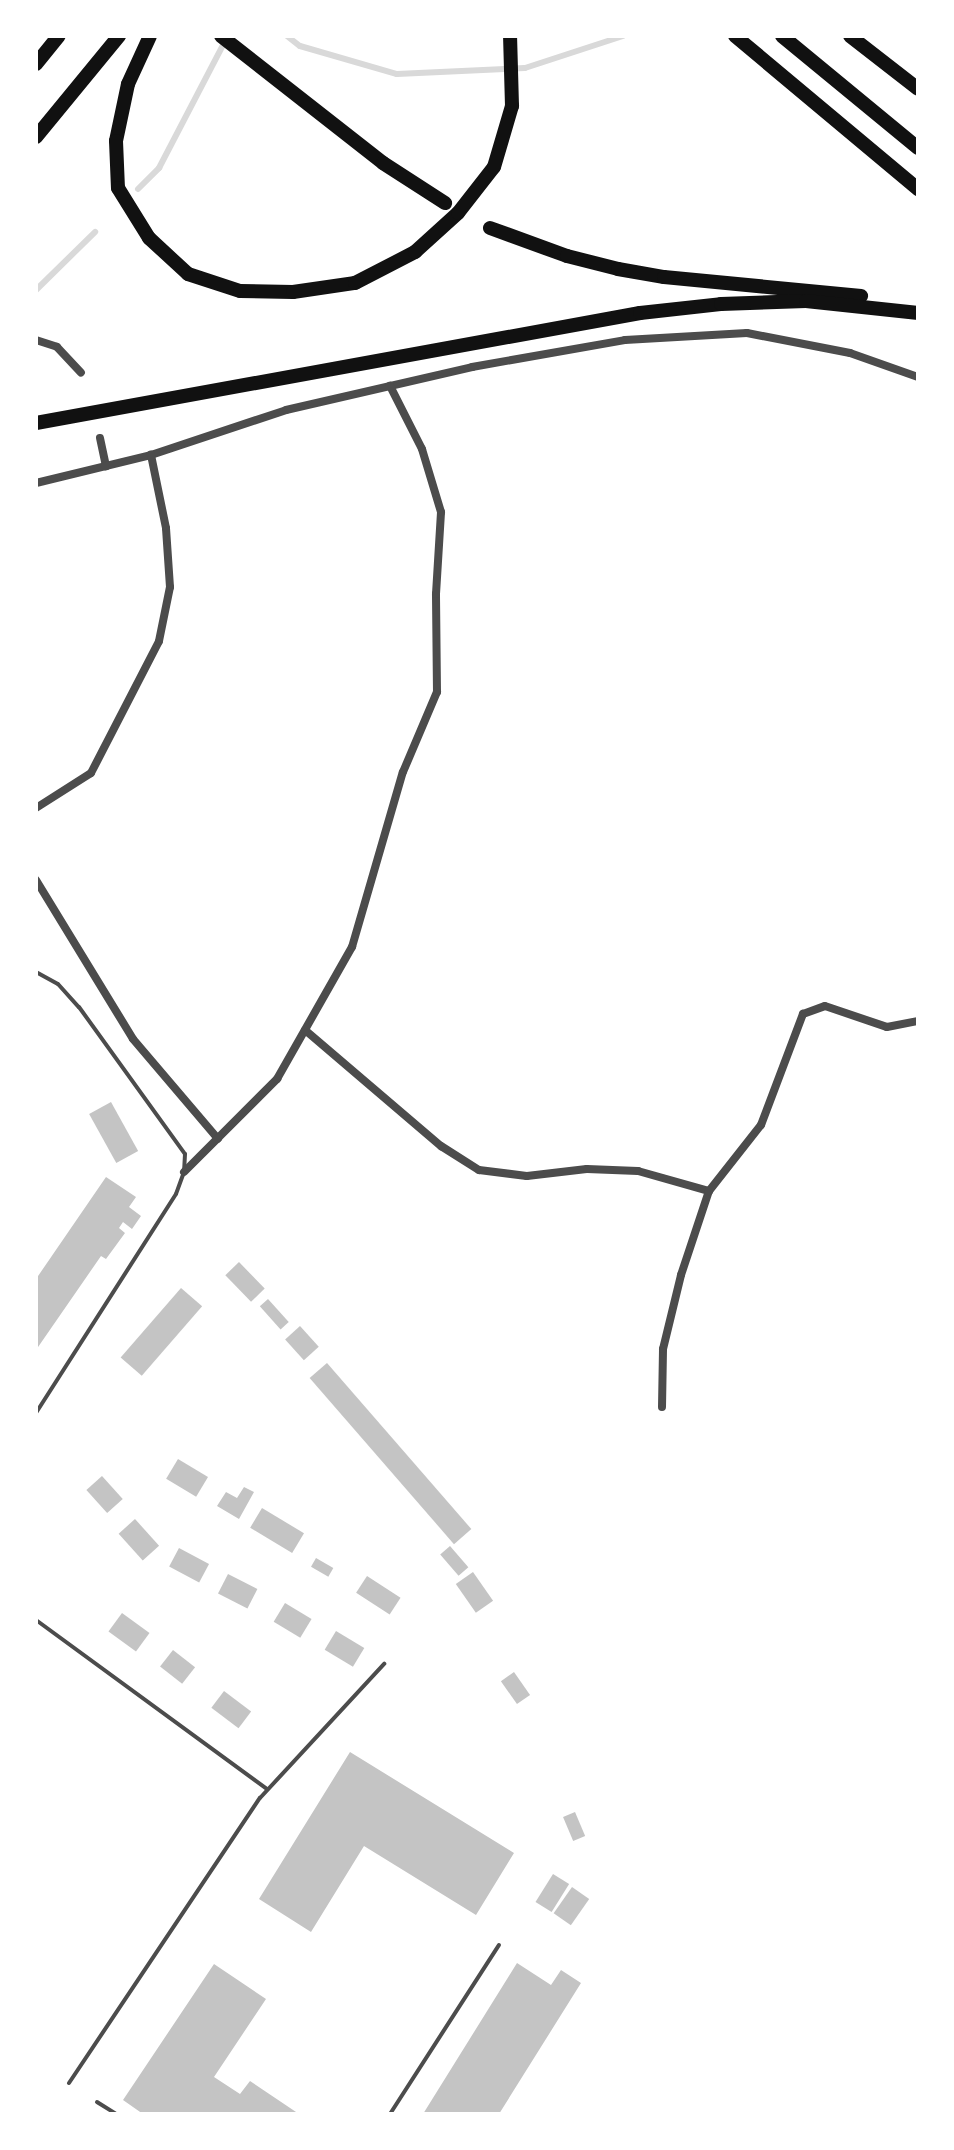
<!DOCTYPE html>
<style>
body{margin:0}
#map{position:relative;width:954px;height:2150px;overflow:hidden;background:#fff;font-family:Signika,sans-serif}
div>[style]{position:absolute}
.stream>*{height:6px;margin:-3px;padding:0 3px;transform-origin:3px;border-radius:3px;background:#d9d9d9}
.building>*{inset:0;background:#c4c4c4;transform-origin:0 0}
.service>*{height:4px;margin:-2px;padding:0 2px;transform-origin:2px;border-radius:2px;background:#4c4c4c}
.minor>*{height:8px;margin:-4px;padding:0 4px;transform-origin:4px;border-radius:4px;background:#4c4c4c}
.motorway>*{height:14px;margin:-7px;padding:0 7px;transform-origin:7px;border-radius:7px;background:#111}
span{translate:-50% -50%;white-space:nowrap;text-align:center;line-height:1.15;-webkit-text-stroke:7px #fff;paint-order:stroke}
.frame{position:absolute;inset:0;border:38px solid #fff;pointer-events:none}
</style>
<div id="map">
<div class="stream">
<div style="left:287px;top:36px;width:16px;rotate:38deg"></div>
<div style="left:300px;top:46px;width:101px;rotate:16.1deg"></div>
<div style="left:397px;top:74px;width:128px;rotate:-2.7deg"></div>
<div style="left:525px;top:68px;width:103px;rotate:-18.1deg"></div>
<div style="left:138px;top:189px;width:30px;rotate:-45deg"></div>
<div style="left:159px;top:168px;width:143px;rotate:-62.5deg"></div>
<div style="left:36px;top:290px;width:83px;rotate:-44.5deg"></div>
</div>
<div class="building">
<div style="left:111px;top:1102px;width:56px;height:25px;rotate:61deg"></div>
<div style="clip-path:polygon(106px 1177px,136px 1197px,129px 1207px,141px 1216px,132px 1229px,123px 1222px,119px 1228px,125px 1233px,106px 1259px,101px 1256px,36px 1350px,36px 1279px)"></div>
<div style="left:239px;top:1262px;width:37px;height:19px;rotate:46deg"></div>
<div style="left:181px;top:1288px;width:28px;height:92px;rotate:41deg"></div>
<div style="left:268px;top:1299px;width:31px;height:11px;rotate:48deg"></div>
<div style="left:300px;top:1326px;width:28px;height:20px;rotate:48deg"></div>
<div style="left:327px;top:1363px;width:220px;height:23px;rotate:49deg"></div>
<div style="left:178px;top:1459px;width:35px;height:23px;rotate:31deg"></div>
<div style="left:102px;top:1476px;width:31px;height:21px;rotate:48deg"></div>
<div style="clip-path:polygon(244px 1487px,254px 1492px,239px 1519px,217px 1506px,226px 1492px,237px 1498px)"></div>
<div style="left:262px;top:1508px;width:49px;height:23px;rotate:31deg"></div>
<div style="left:135px;top:1519px;width:36px;height:22px;rotate:48deg"></div>
<div style="left:450px;top:1546px;width:28px;height:13px;rotate:49deg"></div>
<div style="left:179px;top:1548px;width:34px;height:21px;rotate:28deg"></div>
<div style="left:316px;top:1558px;width:20px;height:10px;rotate:30deg"></div>
<div style="left:473px;top:1572px;width:35px;height:21px;rotate:55deg"></div>
<div style="left:228px;top:1574px;width:33px;height:22px;rotate:27deg"></div>
<div style="left:367px;top:1576px;width:40px;height:20px;rotate:33deg"></div>
<div style="left:285px;top:1603px;width:31px;height:22px;rotate:31deg"></div>
<div style="left:122px;top:1613px;width:34px;height:23px;rotate:36deg"></div>
<div style="left:336px;top:1631px;width:33px;height:22px;rotate:31deg"></div>
<div style="left:173px;top:1650px;width:28px;height:21px;rotate:38deg"></div>
<div style="left:514px;top:1672px;width:28px;height:16px;rotate:55deg"></div>
<div style="left:224px;top:1691px;width:34px;height:21px;rotate:37deg"></div>
<div style="clip-path:polygon(350px 1752px,514px 1853px,476px 1915px,364px 1846px,311px 1932px,259px 1899px)"></div>
<div style="left:575px;top:1812px;width:26px;height:13px;rotate:67deg"></div>
<div style="left:553px;top:1874px;width:19px;height:33px;rotate:32deg"></div>
<div style="left:572px;top:1887px;width:21px;height:32px;rotate:35deg"></div>
<div style="clip-path:polygon(517px 1963px,551px 1985px,561px 1970px,581px 1983px,499px 2114px,423px 2114px)"></div>
<div style="clip-path:polygon(214px 1964px,266px 1999px,214px 2077px,240px 2094px,250px 2081px,299px 2114px,143px 2114px,123px 2100px)"></div>
</div>
<div class="service">
<div style="left:36px;top:972px;width:25px;rotate:29deg"></div>
<div style="left:58px;top:984px;width:31px;rotate:48deg"></div>
<div style="left:79px;top:1007px;width:181px;rotate:54.2deg"></div>
<div style="left:185px;top:1154px;width:18px;rotate:93deg"></div>
<div style="left:184px;top:1172px;width:23px;rotate:110deg"></div>
<div style="left:176px;top:1194px;width:260px;rotate:122.6deg"></div>
<div style="left:36px;top:1620px;width:286px;rotate:36.2deg"></div>
<div style="left:69px;top:2083px;width:343px;rotate:-56.2deg"></div>
<div style="left:260px;top:1798px;width:183px;rotate:-47.2deg"></div>
<div style="left:97px;top:2102px;width:22px;rotate:32deg"></div>
<div style="left:390px;top:2114px;width:201px;rotate:-57.2deg"></div>
</div>
<div class="minor">
<div style="left:36px;top:340px;width:22px;rotate:18deg"></div>
<div style="left:57px;top:347px;width:35px;rotate:47deg"></div>
<div style="left:100px;top:438px;width:29px;rotate:78deg"></div>
<div style="left:36px;top:483px;width:118px;rotate:-13.7deg"></div>
<div style="left:151px;top:455px;width:142px;rotate:-18.4deg"></div>
<div style="left:286px;top:410px;width:191px;rotate:-13deg"></div>
<div style="left:472px;top:367px;width:155px;rotate:-10deg"></div>
<div style="left:625px;top:340px;width:122px;rotate:-3.3deg"></div>
<div style="left:747px;top:333px;width:105px;rotate:11deg"></div>
<div style="left:850px;top:353px;width:72px;rotate:19.4deg"></div>
<div style="left:36px;top:808px;width:65px;rotate:-32.5deg"></div>
<div style="left:91px;top:773px;width:148px;rotate:-62.7deg"></div>
<div style="left:159px;top:641px;width:55px;rotate:-78.5deg"></div>
<div style="left:170px;top:587px;width:59px;rotate:-93.9deg"></div>
<div style="left:166px;top:528px;width:75px;rotate:-101.6deg"></div>
<div style="left:36px;top:880px;width:186px;rotate:58.6deg"></div>
<div style="left:133px;top:1039px;width:131px;rotate:49.6deg"></div>
<div style="left:305px;top:1030px;width:179px;rotate:40.5deg"></div>
<div style="left:441px;top:1146px;width:45px;rotate:32.3deg"></div>
<div style="left:479px;top:1170px;width:48px;rotate:7.1deg"></div>
<div style="left:527px;top:1176px;width:60px;rotate:-6.7deg"></div>
<div style="left:587px;top:1169px;width:51px;rotate:2.2deg"></div>
<div style="left:638px;top:1171px;width:74px;rotate:15.7deg"></div>
<div style="left:184px;top:1172px;width:132px;rotate:-45deg"></div>
<div style="left:277px;top:1079px;width:152px;rotate:-60.4deg"></div>
<div style="left:352px;top:947px;width:182px;rotate:-73.8deg"></div>
<div style="left:403px;top:772px;width:87px;rotate:-67deg"></div>
<div style="left:437px;top:692px;width:98px;rotate:-90.6deg"></div>
<div style="left:436px;top:594px;width:82px;rotate:-86.5deg"></div>
<div style="left:441px;top:512px;width:66px;rotate:-106.8deg"></div>
<div style="left:422px;top:449px;width:71px;rotate:-116.9deg"></div>
<div style="left:662px;top:1407px;width:58px;rotate:-89deg"></div>
<div style="left:663px;top:1349px;width:76px;rotate:-76.3deg"></div>
<div style="left:681px;top:1275px;width:89px;rotate:-71.6deg"></div>
<div style="left:709px;top:1191px;width:84px;rotate:-51.8deg"></div>
<div style="left:761px;top:1125px;width:119px;rotate:-69.3deg"></div>
<div style="left:803px;top:1014px;width:23px;rotate:-20deg"></div>
<div style="left:825px;top:1006px;width:65px;rotate:18.7deg"></div>
<div style="left:887px;top:1027px;width:32px;rotate:-11deg"></div>
</div>
<div class="motorway">
<div style="left:150px;top:36px;width:53px;rotate:114.6deg"></div>
<div style="left:128px;top:84px;width:58px;rotate:101.9deg"></div>
<div style="left:116px;top:141px;width:47px;rotate:87.6deg"></div>
<div style="left:118px;top:188px;width:59px;rotate:58.2deg"></div>
<div style="left:149px;top:238px;width:53px;rotate:42.7deg"></div>
<div style="left:188px;top:274px;width:55px;rotate:18.1deg"></div>
<div style="left:240px;top:291px;width:53px;rotate:1.1deg"></div>
<div style="left:293px;top:292px;width:63px;rotate:-8.3deg"></div>
<div style="left:355px;top:283px;width:68px;rotate:-27.3deg"></div>
<div style="left:415px;top:252px;width:58px;rotate:-42.2deg"></div>
<div style="left:458px;top:213px;width:58px;rotate:-52deg"></div>
<div style="left:494px;top:167px;width:64px;rotate:-73.6deg"></div>
<div style="left:512px;top:106px;width:70px;rotate:-91.6deg"></div>
<div style="left:221px;top:36px;width:206px;rotate:38.1deg"></div>
<div style="left:383px;top:163px;width:74px;rotate:32.8deg"></div>
<div style="left:735px;top:36px;width:239px;rotate:39.9deg"></div>
<div style="left:782px;top:36px;width:176px;rotate:39.5deg"></div>
<div style="left:850px;top:36px;width:86px;rotate:37.9deg"></div>
<div style="left:36px;top:64px;width:36px;rotate:-51deg"></div>
<div style="left:36px;top:137px;width:131px;rotate:-50.6deg"></div>
<div style="left:490px;top:228px;width:82px;rotate:20deg"></div>
<div style="left:567px;top:256px;width:53px;rotate:14.3deg"></div>
<div style="left:618px;top:269px;width:47px;rotate:9.9deg"></div>
<div style="left:664px;top:277px;width:198px;rotate:5.5deg"></div>
<div style="left:36px;top:423px;width:614px;rotate:-10.32deg"></div>
<div style="left:640px;top:313px;width:81px;rotate:-6.3deg"></div>
<div style="left:721px;top:304px;width:85px;rotate:-2deg"></div>
<div style="left:806px;top:301px;width:113px;rotate:6.1deg"></div>
</div>
<div class="frame"></div>
</div>
